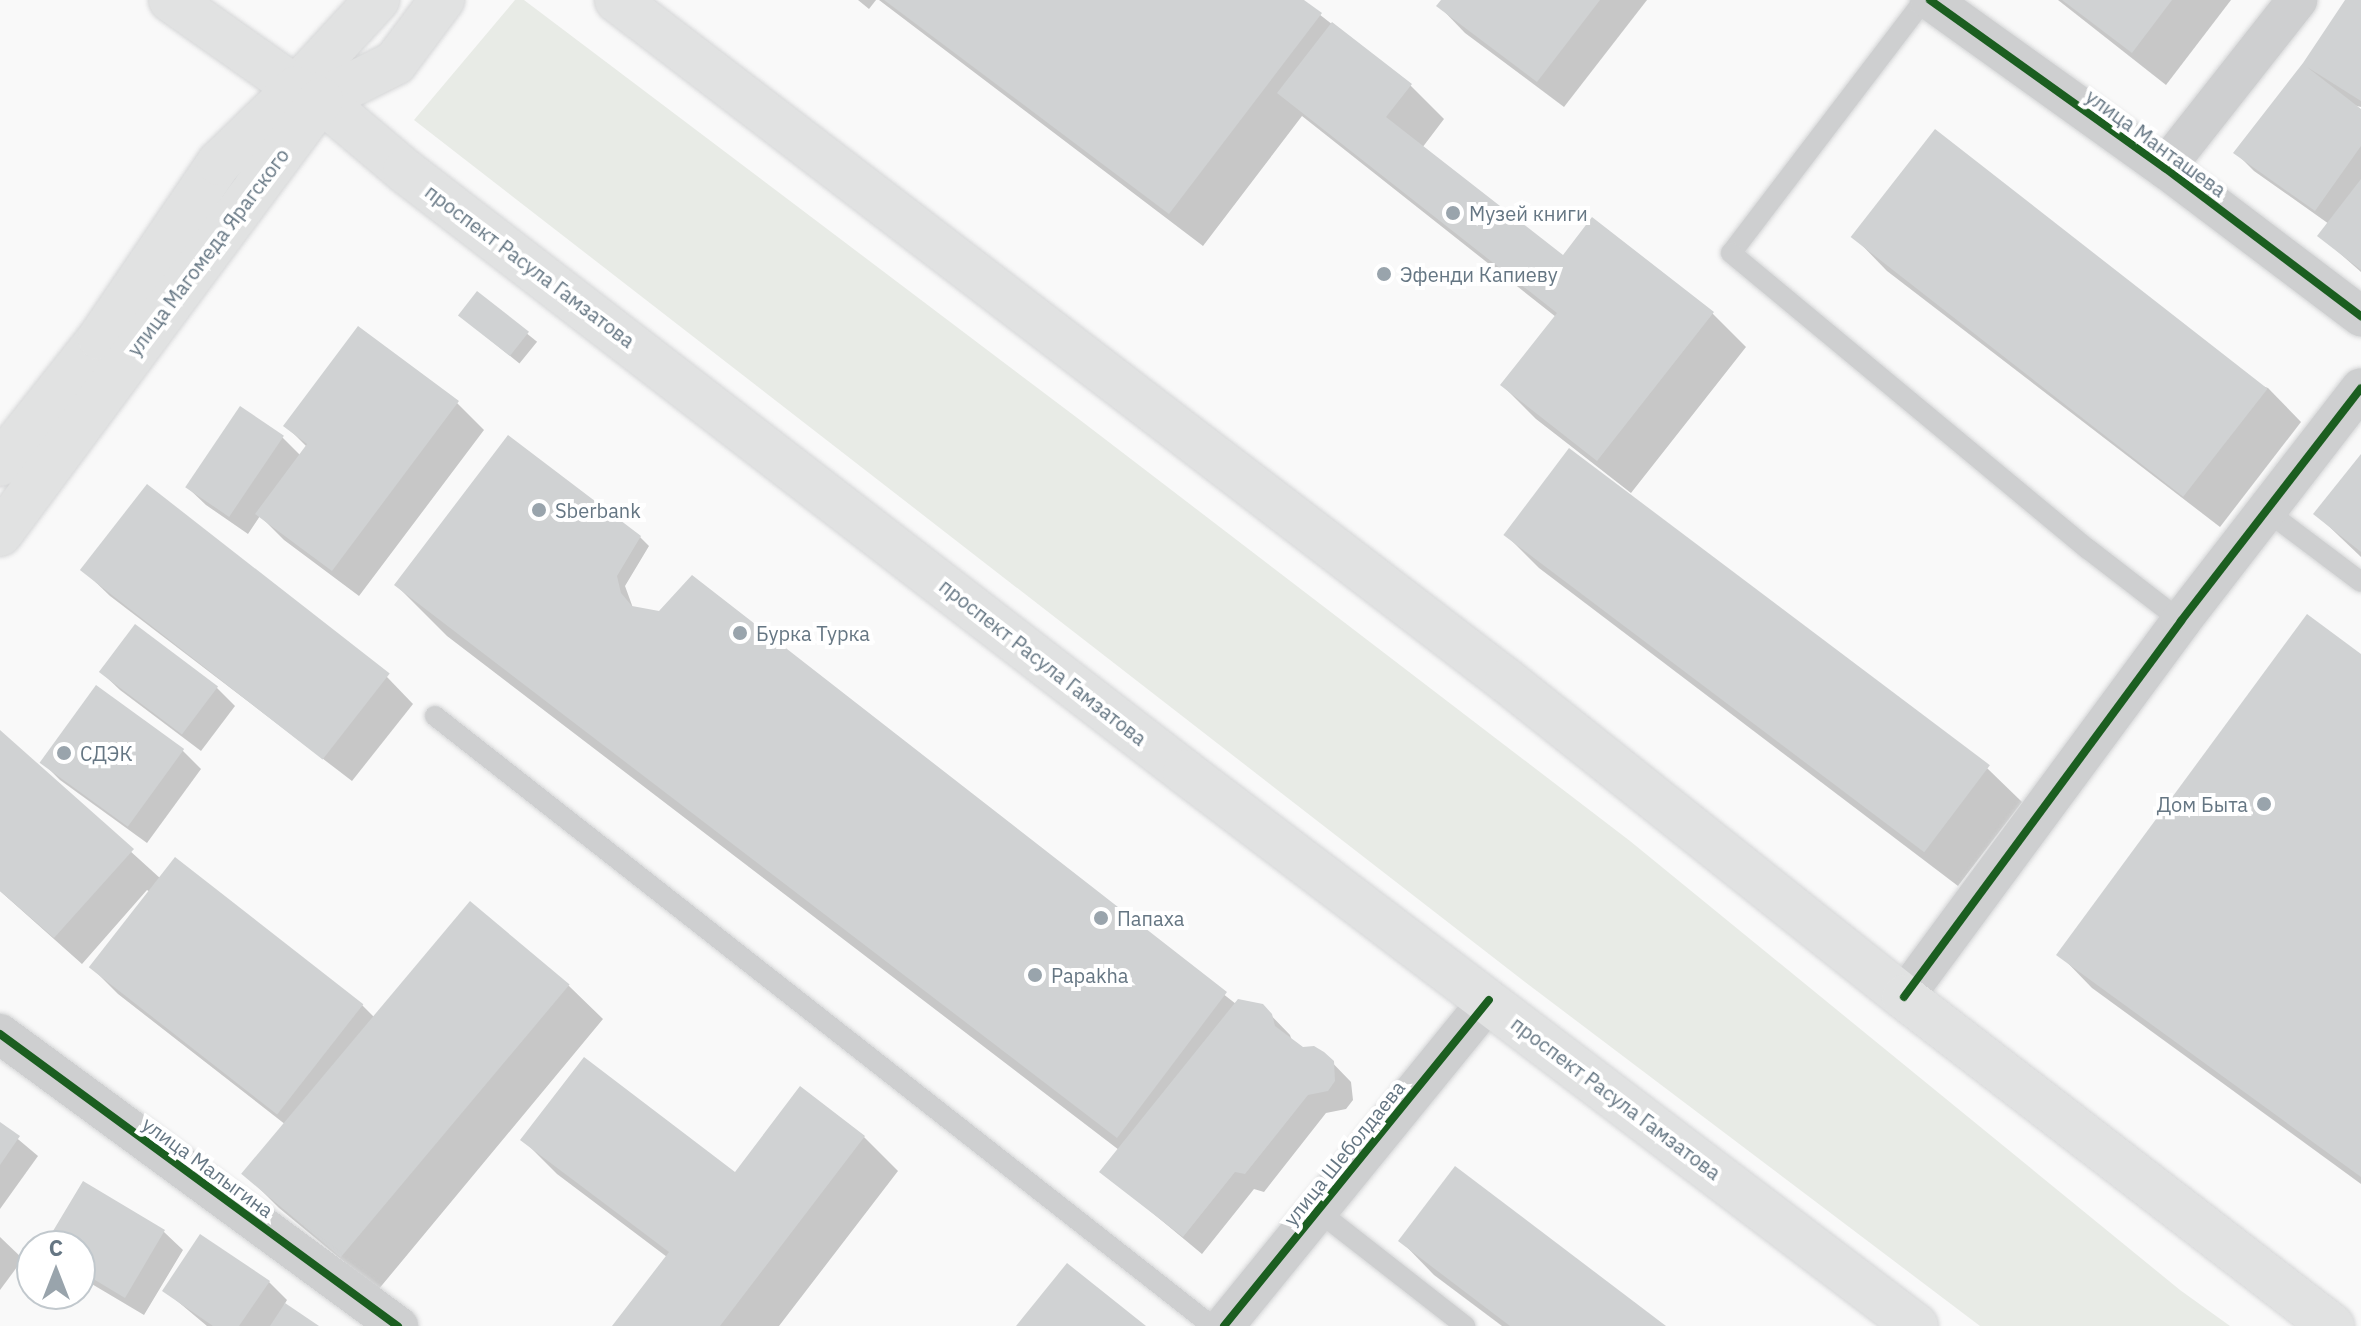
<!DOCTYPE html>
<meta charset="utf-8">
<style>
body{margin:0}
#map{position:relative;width:2361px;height:1326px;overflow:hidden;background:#f9f9f9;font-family:"IBM Plex Sans",sans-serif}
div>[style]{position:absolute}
.green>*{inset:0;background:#e8ebe6}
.shadow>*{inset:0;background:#0003;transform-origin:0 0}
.building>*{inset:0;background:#d0d2d3;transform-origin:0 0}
.roads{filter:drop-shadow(0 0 2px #d5d6d7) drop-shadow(0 0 2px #d5d6d7)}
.lane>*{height:20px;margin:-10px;padding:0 10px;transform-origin:10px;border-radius:10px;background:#cecfd0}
.street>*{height:40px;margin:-20px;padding:0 20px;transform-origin:20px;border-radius:20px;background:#cecfd0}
.secondary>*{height:44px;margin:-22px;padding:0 22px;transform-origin:22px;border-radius:22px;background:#e1e2e2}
.primary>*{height:44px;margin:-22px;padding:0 22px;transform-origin:22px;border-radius:22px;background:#e1e2e2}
.cycleway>*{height:8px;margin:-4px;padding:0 4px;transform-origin:4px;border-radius:4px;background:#1b5e20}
.dots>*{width:22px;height:22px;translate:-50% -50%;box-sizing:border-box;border:4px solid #fff;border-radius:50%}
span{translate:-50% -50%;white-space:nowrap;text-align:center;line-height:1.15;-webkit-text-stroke:8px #fff;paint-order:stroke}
.street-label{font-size:20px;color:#657683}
.poi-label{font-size:20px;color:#657683}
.left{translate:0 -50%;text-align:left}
.right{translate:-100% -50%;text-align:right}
.north{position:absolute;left:16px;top:1230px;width:80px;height:80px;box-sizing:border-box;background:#fff;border:2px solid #c1c8cd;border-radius:50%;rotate:0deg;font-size:22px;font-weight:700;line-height:32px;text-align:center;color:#657683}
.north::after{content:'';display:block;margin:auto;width:28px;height:36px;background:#99a4ac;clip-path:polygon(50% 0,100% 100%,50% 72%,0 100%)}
</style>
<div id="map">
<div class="green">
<div style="clip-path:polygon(515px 0,524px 0,1080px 420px,1630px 841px,2180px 1290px,2230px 1326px,1980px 1326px,1525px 982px,414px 120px)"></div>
</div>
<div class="shadow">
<div style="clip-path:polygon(858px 0,876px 0,869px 9px)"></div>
<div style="clip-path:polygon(879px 0,1301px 0,1410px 85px,1444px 119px,1422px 148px,1563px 258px,1712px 313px,1746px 347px,1631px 493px,1536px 419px,1502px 385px,1556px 317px,1302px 116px,1203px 246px)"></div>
<div style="clip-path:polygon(1443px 0,1647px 0,1564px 107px,1465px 33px,1439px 6px)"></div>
<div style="clip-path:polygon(2058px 0,2231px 0,2166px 85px)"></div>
<div style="clip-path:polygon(2348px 0,2361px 0,2361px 107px,2353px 105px,2361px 111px,2361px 272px,2320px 236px,2329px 224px,2254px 171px,2236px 153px,2304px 65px)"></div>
<div style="clip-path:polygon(1854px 237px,2268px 388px,2301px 422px,2220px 527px,1887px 271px)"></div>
<div style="left:478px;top:294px;width:76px;height:28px;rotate:39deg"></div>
<div style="clip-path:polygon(457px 403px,484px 430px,359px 596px,284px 540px,260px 516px,248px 534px,206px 505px,187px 487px,240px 408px,283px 438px,301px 456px,307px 447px,286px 426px)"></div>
<div style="clip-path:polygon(1569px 451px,1988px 769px,2022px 802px,1958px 886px,1539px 568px,1505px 534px)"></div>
<div style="clip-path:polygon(2361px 457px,2361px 557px,2316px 514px)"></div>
<div style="clip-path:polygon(148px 487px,387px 677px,413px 704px,352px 781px,110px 596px,83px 570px)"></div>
<div style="clip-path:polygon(640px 537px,649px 546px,625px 586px,633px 608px,659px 613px,692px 578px,1236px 1004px,1262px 1006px,1290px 1035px,1292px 1041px,1302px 1049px,1323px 1053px,1351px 1082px,1353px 1100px,1346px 1109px,1326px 1113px,1264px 1192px,1254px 1189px,1202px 1254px,1102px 1171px,1119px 1150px,447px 636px,396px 585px)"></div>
<div style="clip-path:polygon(135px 627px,217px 688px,235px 706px,201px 751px,120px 690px,101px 672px)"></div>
<div style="clip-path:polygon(2361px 656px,2361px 1184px,2092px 988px,2059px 954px)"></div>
<div style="clip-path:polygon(97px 688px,183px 751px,201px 769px,147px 843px,60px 780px,42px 762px)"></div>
<div style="clip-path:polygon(0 733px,161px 879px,362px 1005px,375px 1018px,470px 904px,569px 986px,603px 1019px,378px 1290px,279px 1208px,245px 1174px,286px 1125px,118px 994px,91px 967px,150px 892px,147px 890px,82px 964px,0 891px)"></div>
<div style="clip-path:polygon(801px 1089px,864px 1137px,898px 1171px,779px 1326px,615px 1326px,667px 1257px,557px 1174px,523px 1140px,736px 1174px)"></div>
<div style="clip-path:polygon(0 1124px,38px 1156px,0 1209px)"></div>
<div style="clip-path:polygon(84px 1184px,164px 1232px,183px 1250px,144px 1315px,80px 1277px,80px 1246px,46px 1246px)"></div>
<div style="clip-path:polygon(0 1237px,23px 1259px,0 1290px)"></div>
<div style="clip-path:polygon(1401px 1241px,1663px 1326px,1502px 1326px,1434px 1275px)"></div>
<div style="clip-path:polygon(269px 1282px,287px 1300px,284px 1305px,315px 1326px,207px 1326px,164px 1290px)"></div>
</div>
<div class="building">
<div style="clip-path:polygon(884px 0,1304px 0,1322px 13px,1169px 214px)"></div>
<div style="clip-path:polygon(1441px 0,1600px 0,1537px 82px,1436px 6px)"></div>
<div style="clip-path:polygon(2062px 0,2172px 0,2132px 53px)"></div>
<div style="clip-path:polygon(2345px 0,2361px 0,2361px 101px,2307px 67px,2361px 109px,2361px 146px,2315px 211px,2233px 153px,2303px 63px)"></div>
<div style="clip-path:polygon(1332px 22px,1412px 84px,1386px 117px,1563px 255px,1592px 217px,1714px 312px,1597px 461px,1500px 385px,1557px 313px,1277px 93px)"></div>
<div style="left:1935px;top:129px;width:422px;height:137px;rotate:38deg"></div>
<div style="clip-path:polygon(2361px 179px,2361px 270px,2317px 236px)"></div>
<div style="left:477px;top:291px;width:66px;height:31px;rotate:38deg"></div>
<div style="clip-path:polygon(358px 326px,459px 401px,332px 571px,255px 514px,307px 444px,283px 426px)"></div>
<div style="left:240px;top:406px;width:53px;height:98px;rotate:34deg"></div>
<div style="clip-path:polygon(508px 435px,641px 536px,617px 576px,621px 593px,632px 606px,659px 611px,692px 575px,1227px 992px,1117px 1138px,394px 585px)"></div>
<div style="left:1569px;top:448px;width:527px;height:109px;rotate:37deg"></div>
<div style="clip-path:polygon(2361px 454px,2361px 552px,2313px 514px)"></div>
<div style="left:147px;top:484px;width:308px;height:109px;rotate:38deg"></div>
<div style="clip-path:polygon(2307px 614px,2361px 654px,2361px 1177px,2056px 955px)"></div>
<div style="left:135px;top:624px;width:104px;height:60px;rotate:37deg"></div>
<div style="left:96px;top:685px;width:109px;height:96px;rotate:36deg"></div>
<div style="clip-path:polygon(0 730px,134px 849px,54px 938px,0 891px)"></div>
<div style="left:175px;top:857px;width:239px;height:140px;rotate:38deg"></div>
<div style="left:470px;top:901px;width:130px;height:356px;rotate:40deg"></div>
<div style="clip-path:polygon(1238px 999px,1263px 1004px,1272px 1014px,1275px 1026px,1303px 1047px,1314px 1046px,1324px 1052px,1334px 1061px,1335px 1081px,1328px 1091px,1308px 1095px,1245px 1174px,1235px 1172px,1183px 1237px,1099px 1172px)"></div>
<div style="clip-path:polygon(584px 1057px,735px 1172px,800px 1086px,865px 1136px,720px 1326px,612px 1326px,669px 1252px,520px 1140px)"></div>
<div style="clip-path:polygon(0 1122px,20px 1136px,0 1165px)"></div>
<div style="clip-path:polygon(1455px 1166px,1666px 1326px,1510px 1326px,1398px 1241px)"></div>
<div style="clip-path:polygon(83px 1181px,165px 1230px,125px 1298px,80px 1271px,80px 1246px,44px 1246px)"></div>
<div style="clip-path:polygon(200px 1234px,270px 1281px,239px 1326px,213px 1326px,162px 1291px)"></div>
<div style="clip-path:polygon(1067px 1263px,1146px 1326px,1016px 1326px)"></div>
<div style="clip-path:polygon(285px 1303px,319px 1326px,270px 1326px)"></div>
</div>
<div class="roads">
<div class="lane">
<div style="left:1924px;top:0;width:318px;rotate:127.3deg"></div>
<div style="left:1731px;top:253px;width:464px;rotate:39.7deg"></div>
<div style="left:2088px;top:549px;width:118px;rotate:37.7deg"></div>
<div style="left:2268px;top:512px;width:116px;rotate:37deg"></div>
<div style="left:435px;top:716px;width:988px;rotate:38.13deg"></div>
<div style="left:1318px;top:1211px;width:187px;rotate:38deg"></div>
</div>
<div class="street">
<div style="left:1930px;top:0;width:289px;rotate:35.6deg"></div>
<div style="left:2165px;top:168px;width:246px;rotate:37.1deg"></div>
<div style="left:2165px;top:168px;width:214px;rotate:-51.8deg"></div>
<div style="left:1904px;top:997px;width:467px;rotate:-53.6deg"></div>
<div style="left:2181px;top:621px;width:294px;rotate:-52.3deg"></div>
<div style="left:0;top:1034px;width:494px;rotate:36.3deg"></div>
<div style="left:1224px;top:1326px;width:420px;rotate:-50.9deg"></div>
</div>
<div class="secondary">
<div style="left:296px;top:88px;width:120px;rotate:-47.4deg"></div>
<div style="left:321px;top:100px;width:83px;rotate:-26.6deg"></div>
<div style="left:395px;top:63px;width:79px;rotate:-53.3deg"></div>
</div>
<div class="primary">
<div style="left:171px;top:0;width:153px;rotate:35.1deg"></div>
<div style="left:296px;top:88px;width:28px;rotate:26deg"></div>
<div style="left:321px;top:100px;width:110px;rotate:40.2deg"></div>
<div style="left:405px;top:171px;width:985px;rotate:37.61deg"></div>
<div style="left:1185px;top:772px;width:917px;rotate:37.16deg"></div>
<div style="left:617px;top:0;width:1121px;rotate:37.42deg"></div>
<div style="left:1507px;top:681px;width:507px;rotate:38.52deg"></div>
<div style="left:1904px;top:997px;width:540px;rotate:37.55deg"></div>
<div style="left:0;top:464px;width:161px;rotate:-51.6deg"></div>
<div style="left:100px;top:338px;width:212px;rotate:-55.8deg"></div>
<div style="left:219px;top:163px;width:107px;rotate:-44.2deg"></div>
<div style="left:0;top:534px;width:540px;rotate:-53.51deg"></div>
</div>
</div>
<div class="cycleway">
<div style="left:1930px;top:0;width:289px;rotate:35.6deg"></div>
<div style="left:2165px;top:168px;width:246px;rotate:37.1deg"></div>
<div style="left:1904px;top:997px;width:467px;rotate:-53.6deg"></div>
<div style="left:2181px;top:621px;width:294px;rotate:-52.3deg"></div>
<div style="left:0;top:1034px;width:494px;rotate:36.3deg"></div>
<div style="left:1224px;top:1326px;width:420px;rotate:-50.9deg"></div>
</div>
<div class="dots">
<div style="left:1453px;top:213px;background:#99a4ac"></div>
<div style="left:1384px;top:274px;background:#99a4ac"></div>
<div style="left:539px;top:510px;background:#99a4ac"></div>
<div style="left:740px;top:633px;background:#99a4ac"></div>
<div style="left:64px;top:753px;background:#99a4ac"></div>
<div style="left:2264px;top:804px;background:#99a4ac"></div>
<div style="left:1101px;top:918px;background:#99a4ac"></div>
<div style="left:1035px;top:975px;background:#99a4ac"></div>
</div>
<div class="street-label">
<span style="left:2156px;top:143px;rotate:36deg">улица Манташева</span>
<span style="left:208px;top:252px;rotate:-53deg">улица Магомеда Ярагского</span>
<span style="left:530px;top:266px;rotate:37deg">проспект Расула Гамзатова</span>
<span style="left:1043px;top:662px;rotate:38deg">проспект Расула Гамзатова</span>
<span style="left:1616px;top:1098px;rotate:37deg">проспект Расула Гамзатова</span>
<span style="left:1344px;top:1153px;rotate:-51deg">улица Шеболдаева</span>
<span style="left:208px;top:1167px;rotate:36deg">улица Малыгина</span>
</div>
<div class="poi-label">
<span class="left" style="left:1469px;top:213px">Музей книги</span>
<span class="left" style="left:1400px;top:274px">Эфенди Капиеву</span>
<span class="left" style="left:555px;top:510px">Sberbank</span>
<span class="left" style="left:756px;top:633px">Бурка Турка</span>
<span class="left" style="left:80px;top:753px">СДЭК</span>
<span class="right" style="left:2248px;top:804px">Дом Быта</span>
<span class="left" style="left:1117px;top:918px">Папаха</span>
<span class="left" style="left:1051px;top:975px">Papakha</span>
</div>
<div class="north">С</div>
</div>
